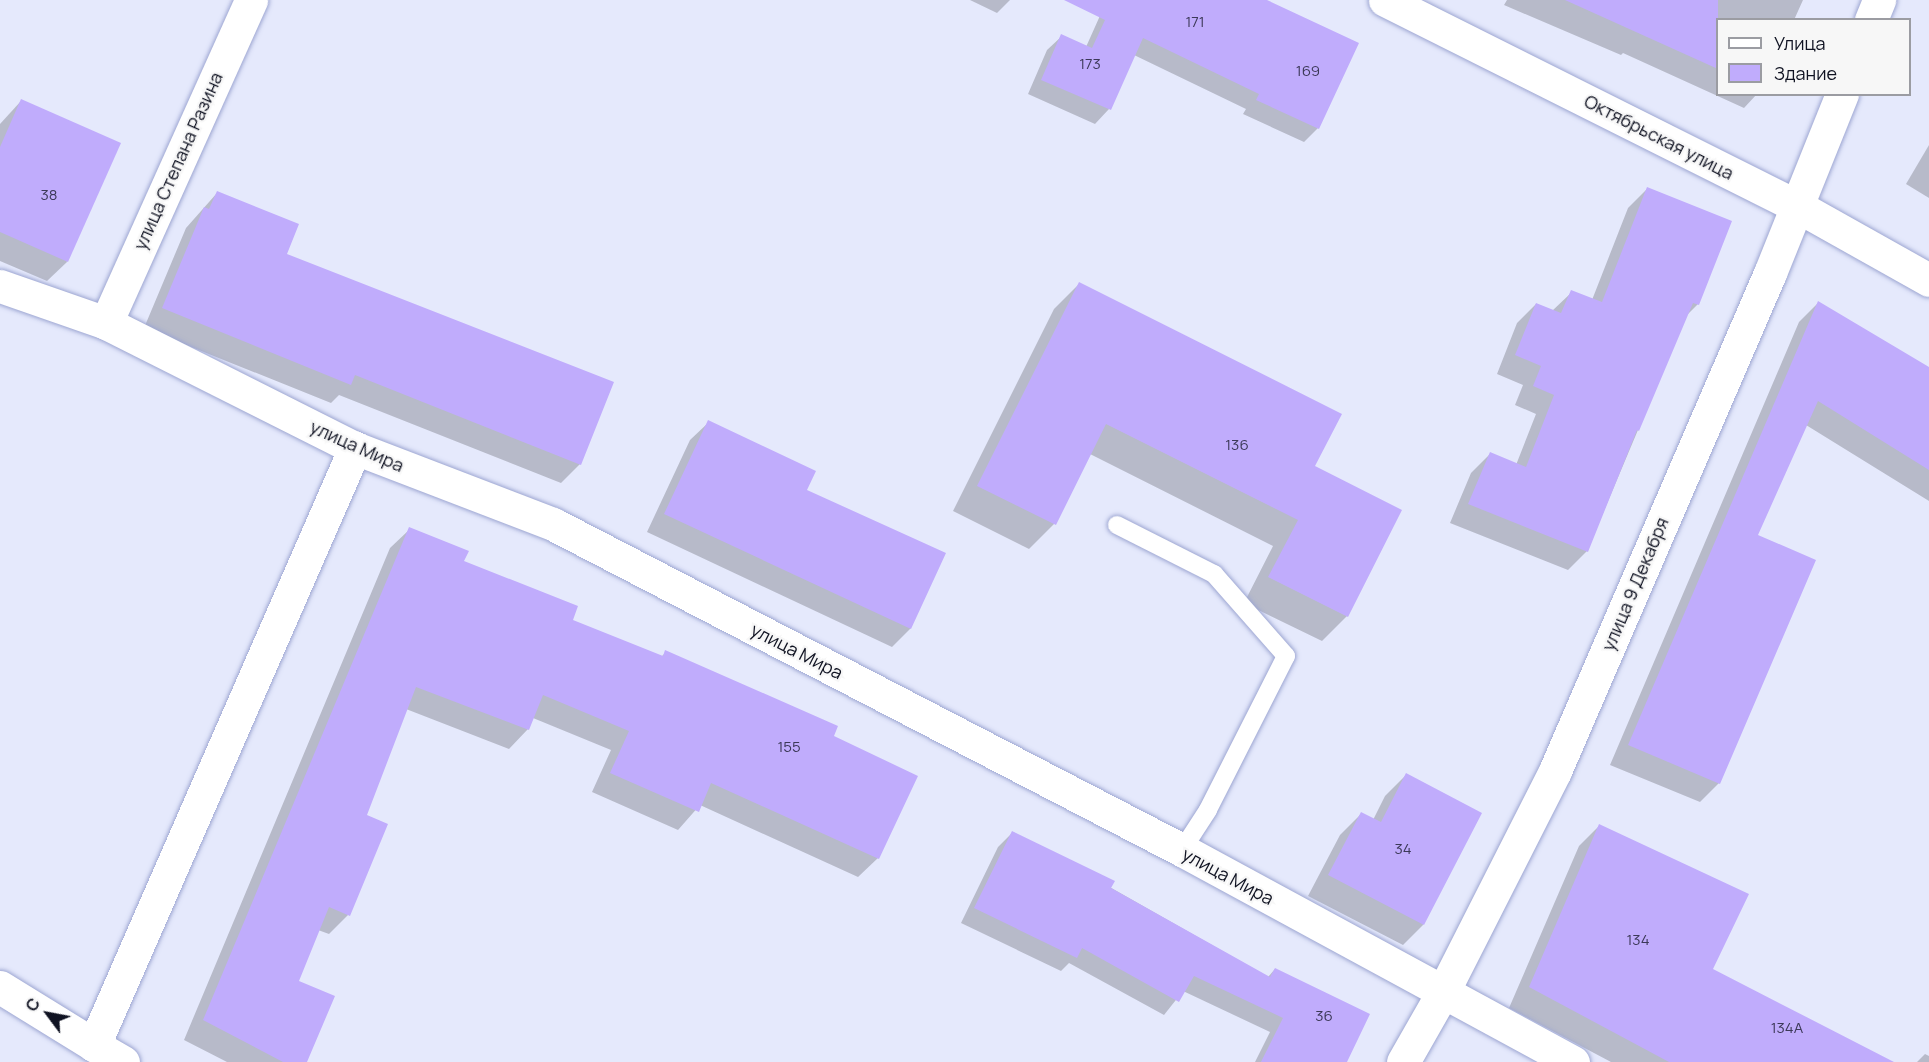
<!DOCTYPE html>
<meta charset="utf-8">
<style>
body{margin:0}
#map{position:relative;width:1929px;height:1062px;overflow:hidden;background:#e5e9fc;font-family:Manrope,sans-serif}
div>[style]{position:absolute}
.shadow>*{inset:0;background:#0003}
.building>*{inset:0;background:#c0acfc}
.roads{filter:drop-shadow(0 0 2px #9da6d2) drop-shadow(0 0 2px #9da6d2)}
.service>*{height:18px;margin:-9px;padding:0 9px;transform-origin:9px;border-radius:9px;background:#fff}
.minor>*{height:33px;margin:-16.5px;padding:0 16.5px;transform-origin:16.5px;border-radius:16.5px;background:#fff}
.tertiary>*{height:33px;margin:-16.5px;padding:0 16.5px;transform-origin:16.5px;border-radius:16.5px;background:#fff}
.secondary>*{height:33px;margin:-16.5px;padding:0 16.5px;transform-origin:16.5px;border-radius:16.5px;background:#fff}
span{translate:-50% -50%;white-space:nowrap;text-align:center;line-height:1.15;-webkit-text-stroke:4.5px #f7f7f7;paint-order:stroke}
.number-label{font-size:15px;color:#3c3958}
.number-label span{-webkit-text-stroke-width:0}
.street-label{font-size:18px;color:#101322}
.legend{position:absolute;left:1716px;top:18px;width:195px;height:78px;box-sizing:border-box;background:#f7f7f7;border:2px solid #9b9ca2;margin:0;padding:8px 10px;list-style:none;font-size:18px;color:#101322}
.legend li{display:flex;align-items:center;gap:12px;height:30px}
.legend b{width:30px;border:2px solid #9b9ca2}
.north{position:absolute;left:18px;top:984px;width:60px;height:60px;-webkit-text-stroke:4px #f7f7f7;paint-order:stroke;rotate:302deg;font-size:16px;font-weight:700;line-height:24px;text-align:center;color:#101322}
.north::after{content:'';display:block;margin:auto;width:21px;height:27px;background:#101322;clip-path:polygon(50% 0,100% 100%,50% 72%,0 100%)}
</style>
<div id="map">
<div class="shadow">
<div style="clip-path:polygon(970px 0,1010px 0,997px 13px)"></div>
<div style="clip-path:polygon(1107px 0,1243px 0,1318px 128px,1304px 142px,1243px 114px,1246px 109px,1134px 55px,1109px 109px,1095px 124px,1028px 94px,1047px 50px,1062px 36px,1086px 47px)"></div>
<div style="clip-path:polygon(1507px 0,1803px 0,1794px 20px,1718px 20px,1718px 94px,1757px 94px,1744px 108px,1623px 53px,1621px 55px,1504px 5px)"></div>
<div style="clip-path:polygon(21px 101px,67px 262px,47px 281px,0 261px,0 124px)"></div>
<div style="clip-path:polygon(1929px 145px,1929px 198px,1906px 184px)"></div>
<div style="clip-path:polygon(1647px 189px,1698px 304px,1686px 316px,1587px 551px,1568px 570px,1450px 523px,1471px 473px,1490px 454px,1516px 465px,1536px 414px,1515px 405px,1523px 385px,1497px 374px,1517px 323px,1536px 304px,1552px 311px,1572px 292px,1592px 300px,1628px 208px)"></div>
<div style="clip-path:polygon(217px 193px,285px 255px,580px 464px,561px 483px,339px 395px,331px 403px,144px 328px,186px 228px)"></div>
<div style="clip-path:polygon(1079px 284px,1313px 467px,1347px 616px,1322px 641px,1244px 603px,1273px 546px,1090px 454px,1054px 524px,1029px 549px,953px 511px,1054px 309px)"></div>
<div style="clip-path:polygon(1818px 303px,1929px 368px,1929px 501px,1806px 425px,1756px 536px,1719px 783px,1700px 802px,1610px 765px,1799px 322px)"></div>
<div style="clip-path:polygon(709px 422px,805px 491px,944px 553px,910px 629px,892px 647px,647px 532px,690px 440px)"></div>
<div style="clip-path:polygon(410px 529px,463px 562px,571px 620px,661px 657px,666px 652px,832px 737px,878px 858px,858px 877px,700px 805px,678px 830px,592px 792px,611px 750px,533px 718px,528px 729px,509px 749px,406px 709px,365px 816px,348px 915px,329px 934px,318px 930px,297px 982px,305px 1062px,227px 1062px,184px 1040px,390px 548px)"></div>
<div style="clip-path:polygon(1406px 775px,1423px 925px,1403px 945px,1308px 896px,1340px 835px,1361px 814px,1373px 820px,1385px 796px)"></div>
<div style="clip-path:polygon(1599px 826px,1711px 970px,1891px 1062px,1611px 1062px,1509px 1008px,1579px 846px)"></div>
<div style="clip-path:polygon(1013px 832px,1268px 977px,1275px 969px,1345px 1062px,1255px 1062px,1270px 1032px,1183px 991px,1164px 1015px,1069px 963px,1061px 971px,961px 923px,998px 847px)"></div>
<div style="clip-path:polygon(1925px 1054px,1929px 1056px,1929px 1062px,1917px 1062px)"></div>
</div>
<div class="building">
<div style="clip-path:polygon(1064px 0,1267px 0,1359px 43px,1319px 129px,1256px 100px,1259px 94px,1143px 38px,1111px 110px,1041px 80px,1061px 34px,1092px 48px,1105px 20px)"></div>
<div style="clip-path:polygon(1565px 0,1718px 0,1718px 69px)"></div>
<div style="clip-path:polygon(21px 99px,121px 143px,68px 262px,0 232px,0 147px)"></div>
<div style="clip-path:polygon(1647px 187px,1732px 221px,1699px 305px,1693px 303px,1639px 431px,1637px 430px,1588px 552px,1468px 504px,1490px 452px,1526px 467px,1554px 395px,1533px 386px,1541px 366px,1515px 355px,1536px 303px,1561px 313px,1571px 290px,1602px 302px)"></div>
<div style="clip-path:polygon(217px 191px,299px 224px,287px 254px,614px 382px,581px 465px,355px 375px,351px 385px,162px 308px,204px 207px,209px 209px)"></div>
<div style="clip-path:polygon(1079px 282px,1342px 414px,1315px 466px,1402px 510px,1348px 617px,1268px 577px,1298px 520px,1106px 424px,1056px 525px,977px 486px)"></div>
<div style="clip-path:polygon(1818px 301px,1929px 367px,1929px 470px,1818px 401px,1758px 535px,1816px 560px,1720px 784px,1628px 745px)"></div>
<div style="clip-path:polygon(708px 420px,816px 471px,807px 490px,946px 553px,911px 629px,664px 514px)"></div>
<div style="clip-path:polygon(409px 527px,469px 551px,464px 561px,578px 606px,573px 620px,663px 656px,665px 650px,838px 726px,834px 736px,918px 776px,879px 859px,711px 783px,699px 812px,610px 773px,629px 731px,543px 695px,529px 730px,416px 687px,367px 815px,388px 824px,350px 916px,329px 907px,299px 981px,335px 996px,307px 1062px,283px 1062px,203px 1020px)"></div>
<div style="clip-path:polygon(1406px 773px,1482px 813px,1424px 925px,1328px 875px,1361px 812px,1381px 822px)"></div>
<div style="clip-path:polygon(1599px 824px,1749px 894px,1713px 969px,1894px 1062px,1669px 1062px,1529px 987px)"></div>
<div style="clip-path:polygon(1012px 831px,1115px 881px,1111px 888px,1270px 977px,1275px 968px,1370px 1014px,1347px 1062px,1261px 1062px,1283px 1018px,1194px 976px,1179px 1002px,1082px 948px,1077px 958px,974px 908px)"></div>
</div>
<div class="roads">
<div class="service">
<div style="left:1117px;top:525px;width:109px;rotate:26.8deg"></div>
<div style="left:1214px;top:574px;width:109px;rotate:48.7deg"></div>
<div style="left:1286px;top:656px;width:173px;rotate:116.9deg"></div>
<div style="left:1208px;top:810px;width:48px;rotate:123deg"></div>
</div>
<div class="minor">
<div style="left:1385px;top:0;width:461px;rotate:26.6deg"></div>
<div style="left:1797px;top:206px;width:151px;rotate:29.3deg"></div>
<div style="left:0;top:286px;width:112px;rotate:19.2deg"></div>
<div style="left:106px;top:323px;width:279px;rotate:26.7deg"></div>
<div style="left:106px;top:323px;width:354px;rotate:-65.8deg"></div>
<div style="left:0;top:987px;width:110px;rotate:31.7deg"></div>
</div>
<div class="tertiary">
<div style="left:123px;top:1062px;width:34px;rotate:-150deg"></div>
<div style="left:94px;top:1045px;width:652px;rotate:-66.39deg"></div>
<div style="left:355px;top:448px;width:212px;rotate:21deg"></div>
<div style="left:553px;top:524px;width:708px;rotate:27.4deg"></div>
<div style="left:1182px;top:850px;width:445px;rotate:28.5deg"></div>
</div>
<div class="secondary">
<div style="left:1871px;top:20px;width:22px;rotate:-68deg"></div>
<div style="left:1403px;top:1062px;width:81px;rotate:-60.3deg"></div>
<div style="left:1443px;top:992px;width:248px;rotate:-63.1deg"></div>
<div style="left:1555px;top:771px;width:542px;rotate:-66.65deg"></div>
<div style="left:1770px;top:273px;width:193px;rotate:-68.1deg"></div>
</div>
</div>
<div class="number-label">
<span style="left:1195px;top:22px">171</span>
<span style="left:1090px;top:64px">173</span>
<span style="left:1308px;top:71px">169</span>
<span style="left:49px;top:195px">38</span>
<span style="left:1237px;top:445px">136</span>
<span style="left:789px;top:747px">155</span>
<span style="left:1403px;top:849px">34</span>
<span style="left:1638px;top:940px">134</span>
<span style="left:1324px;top:1016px">36</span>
<span style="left:1787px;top:1028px">134А</span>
</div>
<div class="street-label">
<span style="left:1659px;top:137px;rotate:27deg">Октябрьская улица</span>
<span style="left:178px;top:161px;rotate:-66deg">улица Степана Разина</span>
<span style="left:357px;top:446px;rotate:24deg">улица Мира</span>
<span style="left:1635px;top:584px;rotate:-67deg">улица 9 Декабря</span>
<span style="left:797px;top:651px;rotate:27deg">улица Мира</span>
<span style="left:1228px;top:876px;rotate:28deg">улица Мира</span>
</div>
<ul class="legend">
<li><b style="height:8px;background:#fff"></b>Улица</li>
<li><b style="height:16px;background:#c0acfc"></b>Здание</li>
</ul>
<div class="north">С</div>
</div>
